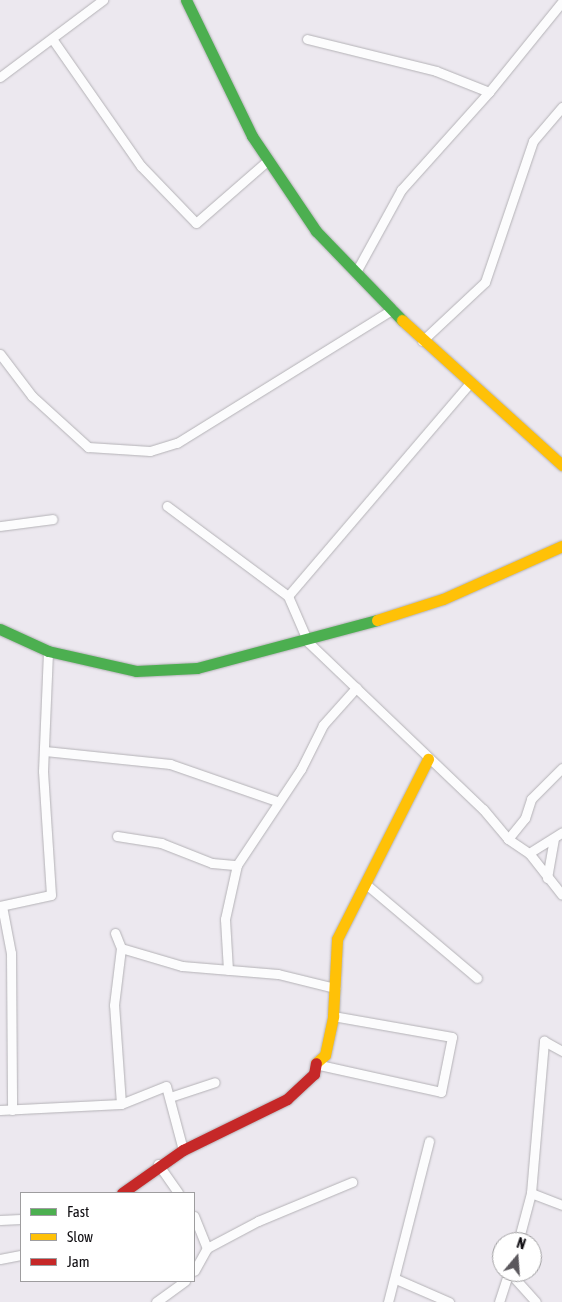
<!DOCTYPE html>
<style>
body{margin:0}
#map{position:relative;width:562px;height:1302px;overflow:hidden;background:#ece8ef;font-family:"Asap Condensed",sans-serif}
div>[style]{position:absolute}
.roads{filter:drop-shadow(0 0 1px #b4b2b6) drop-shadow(0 0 1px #b4b2b6)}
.street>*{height:9px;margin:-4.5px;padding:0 4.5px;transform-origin:4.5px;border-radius:4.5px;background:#fcfcfd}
.fast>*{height:11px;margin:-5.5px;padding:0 5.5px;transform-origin:5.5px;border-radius:5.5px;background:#4caf50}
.slow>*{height:11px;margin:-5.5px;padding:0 5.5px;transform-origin:5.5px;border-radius:5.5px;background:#ffc107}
.jam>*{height:11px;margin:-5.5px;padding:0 5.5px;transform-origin:5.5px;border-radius:5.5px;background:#c62828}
span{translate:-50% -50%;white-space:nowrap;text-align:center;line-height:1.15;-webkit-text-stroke:5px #fff;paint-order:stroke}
.legend{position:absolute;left:20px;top:1192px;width:175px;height:90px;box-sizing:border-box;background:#fff;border:1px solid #9e9d9f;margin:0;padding:6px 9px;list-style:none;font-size:15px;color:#0d0b0f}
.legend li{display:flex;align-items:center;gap:10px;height:25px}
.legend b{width:25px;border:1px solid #9e9d9f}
.north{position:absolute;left:492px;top:1232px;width:50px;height:50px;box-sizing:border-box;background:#fff;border:1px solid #9e9d9f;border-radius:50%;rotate:18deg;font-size:14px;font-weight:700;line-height:20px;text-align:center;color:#0d0b0f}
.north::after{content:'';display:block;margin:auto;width:18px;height:22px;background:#5b585d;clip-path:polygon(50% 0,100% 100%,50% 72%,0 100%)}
</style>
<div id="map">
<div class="roads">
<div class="street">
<div style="left:307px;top:39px;width:133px;rotate:13.9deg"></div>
<div style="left:436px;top:71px;width:57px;rotate:21.6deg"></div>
<div style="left:53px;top:40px;width:154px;rotate:55.1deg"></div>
<div style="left:141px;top:166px;width:79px;rotate:46deg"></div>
<div style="left:196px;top:223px;width:93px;rotate:-41.1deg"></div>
<div style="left:0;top:77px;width:129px;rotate:-36.8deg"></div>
<div style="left:356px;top:272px;width:94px;rotate:-61.2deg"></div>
<div style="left:401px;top:190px;width:132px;rotate:-48.1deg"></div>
<div style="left:489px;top:92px;width:116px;rotate:-51deg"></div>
<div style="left:422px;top:341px;width:86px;rotate:-43.1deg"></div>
<div style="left:485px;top:282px;width:149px;rotate:-71.2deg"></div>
<div style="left:533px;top:141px;width:45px;rotate:-49.5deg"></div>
<div style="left:0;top:354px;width:53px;rotate:52.7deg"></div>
<div style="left:32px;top:396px;width:76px;rotate:42.3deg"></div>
<div style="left:88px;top:447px;width:62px;rotate:3.7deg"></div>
<div style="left:150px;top:451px;width:28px;rotate:-17deg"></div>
<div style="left:177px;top:443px;width:254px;rotate:-31.8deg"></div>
<div style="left:167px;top:506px;width:151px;rotate:36.6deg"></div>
<div style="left:288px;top:596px;width:50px;rotate:66.5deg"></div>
<div style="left:308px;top:642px;width:242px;rotate:43.7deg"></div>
<div style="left:483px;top:809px;width:39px;rotate:50deg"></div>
<div style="left:508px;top:839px;width:25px;rotate:34deg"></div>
<div style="left:529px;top:853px;width:53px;rotate:51.8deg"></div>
<div style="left:0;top:526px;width:53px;rotate:-7.5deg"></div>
<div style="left:288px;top:596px;width:280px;rotate:-49.5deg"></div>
<div style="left:45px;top:751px;width:126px;rotate:5.9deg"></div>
<div style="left:170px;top:764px;width:112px;rotate:19.2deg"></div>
<div style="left:117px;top:836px;width:45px;rotate:9deg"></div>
<div style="left:161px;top:843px;width:55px;rotate:21.4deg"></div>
<div style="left:212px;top:863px;width:25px;rotate:5deg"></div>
<div style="left:508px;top:839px;width:27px;rotate:-51deg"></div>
<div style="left:525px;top:818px;width:20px;rotate:-72deg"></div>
<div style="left:531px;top:799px;width:44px;rotate:-45deg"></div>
<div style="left:529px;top:853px;width:39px;rotate:-32deg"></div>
<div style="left:547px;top:878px;width:40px;rotate:-80deg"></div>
<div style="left:367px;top:885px;width:144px;rotate:40.2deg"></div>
<div style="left:0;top:906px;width:52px;rotate:-12.2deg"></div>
<div style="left:51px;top:895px;width:124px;rotate:-93.7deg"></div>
<div style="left:43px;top:771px;width:120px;rotate:-87.6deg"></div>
<div style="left:2px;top:906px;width:48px;rotate:79.2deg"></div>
<div style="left:11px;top:953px;width:157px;rotate:89.6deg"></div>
<div style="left:115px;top:933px;width:16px;rotate:68deg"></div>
<div style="left:121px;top:948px;width:64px;rotate:16.4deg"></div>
<div style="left:182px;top:966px;width:96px;rotate:4.8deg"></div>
<div style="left:278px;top:974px;width:59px;rotate:13.8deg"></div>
<div style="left:228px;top:970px;width:51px;rotate:-93.4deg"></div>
<div style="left:225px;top:919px;width:55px;rotate:-77.5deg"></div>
<div style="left:237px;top:865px;width:115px;rotate:-56.3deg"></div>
<div style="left:301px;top:769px;width:49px;rotate:-63.4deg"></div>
<div style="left:323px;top:725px;width:50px;rotate:-48.3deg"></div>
<div style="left:315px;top:1064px;width:129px;rotate:12.5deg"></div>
<div style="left:441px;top:1092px;width:56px;rotate:-78.7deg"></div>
<div style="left:452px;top:1037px;width:121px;rotate:-170deg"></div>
<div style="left:170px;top:1097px;width:47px;rotate:-18.4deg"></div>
<div style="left:121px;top:1104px;width:99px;rotate:-94deg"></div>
<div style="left:114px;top:1005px;width:57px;rotate:-83deg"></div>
<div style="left:0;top:1110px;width:121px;rotate:-2.8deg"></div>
<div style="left:121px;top:1104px;width:48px;rotate:-21.8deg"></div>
<div style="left:166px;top:1086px;width:66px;rotate:75.1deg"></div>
<div style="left:158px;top:1164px;width:35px;rotate:55deg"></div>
<div style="left:531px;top:1193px;width:33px;rotate:21deg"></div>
<div style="left:194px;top:1216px;width:35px;rotate:68deg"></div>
<div style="left:207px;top:1248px;width:26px;rotate:119deg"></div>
<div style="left:0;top:1220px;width:21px;rotate:-3deg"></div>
<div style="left:518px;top:1242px;width:51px;rotate:-75.1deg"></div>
<div style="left:531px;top:1193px;width:153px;rotate:-85.1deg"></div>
<div style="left:544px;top:1041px;width:21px;rotate:29deg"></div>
<div style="left:207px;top:1248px;width:58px;rotate:-27.9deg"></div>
<div style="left:258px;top:1221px;width:102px;rotate:-22.5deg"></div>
<div style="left:0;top:1259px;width:21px;rotate:-11deg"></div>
<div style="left:509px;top:1272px;width:40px;rotate:48deg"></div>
<div style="left:396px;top:1279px;width:58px;rotate:23.5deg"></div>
<div style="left:156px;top:1302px;width:36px;rotate:-36deg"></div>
<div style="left:388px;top:1302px;width:166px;rotate:-75.7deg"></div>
<div style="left:499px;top:1302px;width:32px;rotate:-72deg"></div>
</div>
<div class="fast">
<div style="left:186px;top:0;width:151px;rotate:64.1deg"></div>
<div style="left:252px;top:136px;width:115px;rotate:56deg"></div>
<div style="left:316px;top:231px;width:124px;rotate:46deg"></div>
<div style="left:0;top:629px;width:53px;rotate:24.6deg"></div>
<div style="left:48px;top:651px;width:90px;rotate:12.8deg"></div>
<div style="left:136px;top:671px;width:61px;rotate:-2.8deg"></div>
<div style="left:197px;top:668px;width:186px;rotate:-14.9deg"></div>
</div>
<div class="slow">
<div style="left:402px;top:320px;width:216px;rotate:42.2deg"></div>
<div style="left:377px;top:620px;width:69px;rotate:-17.7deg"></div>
<div style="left:443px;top:599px;width:130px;rotate:-24deg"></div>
<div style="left:316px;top:1063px;width:12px;rotate:-42deg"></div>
<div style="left:325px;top:1055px;width:40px;rotate:-78deg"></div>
<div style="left:333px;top:1016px;width:77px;rotate:-87deg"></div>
<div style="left:337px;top:939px;width:202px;rotate:-63.2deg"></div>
</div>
<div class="jam">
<div style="left:122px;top:1193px;width:75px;rotate:-35.2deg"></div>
<div style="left:183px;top:1150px;width:116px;rotate:-26.1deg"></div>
<div style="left:287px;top:1099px;width:37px;rotate:-43deg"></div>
<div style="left:314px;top:1074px;width:11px;rotate:-80deg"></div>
</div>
</div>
<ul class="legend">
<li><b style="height:6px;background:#4caf50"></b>Fast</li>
<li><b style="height:6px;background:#ffc107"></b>Slow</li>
<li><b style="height:6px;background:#c62828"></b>Jam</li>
</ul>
<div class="north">N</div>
</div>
